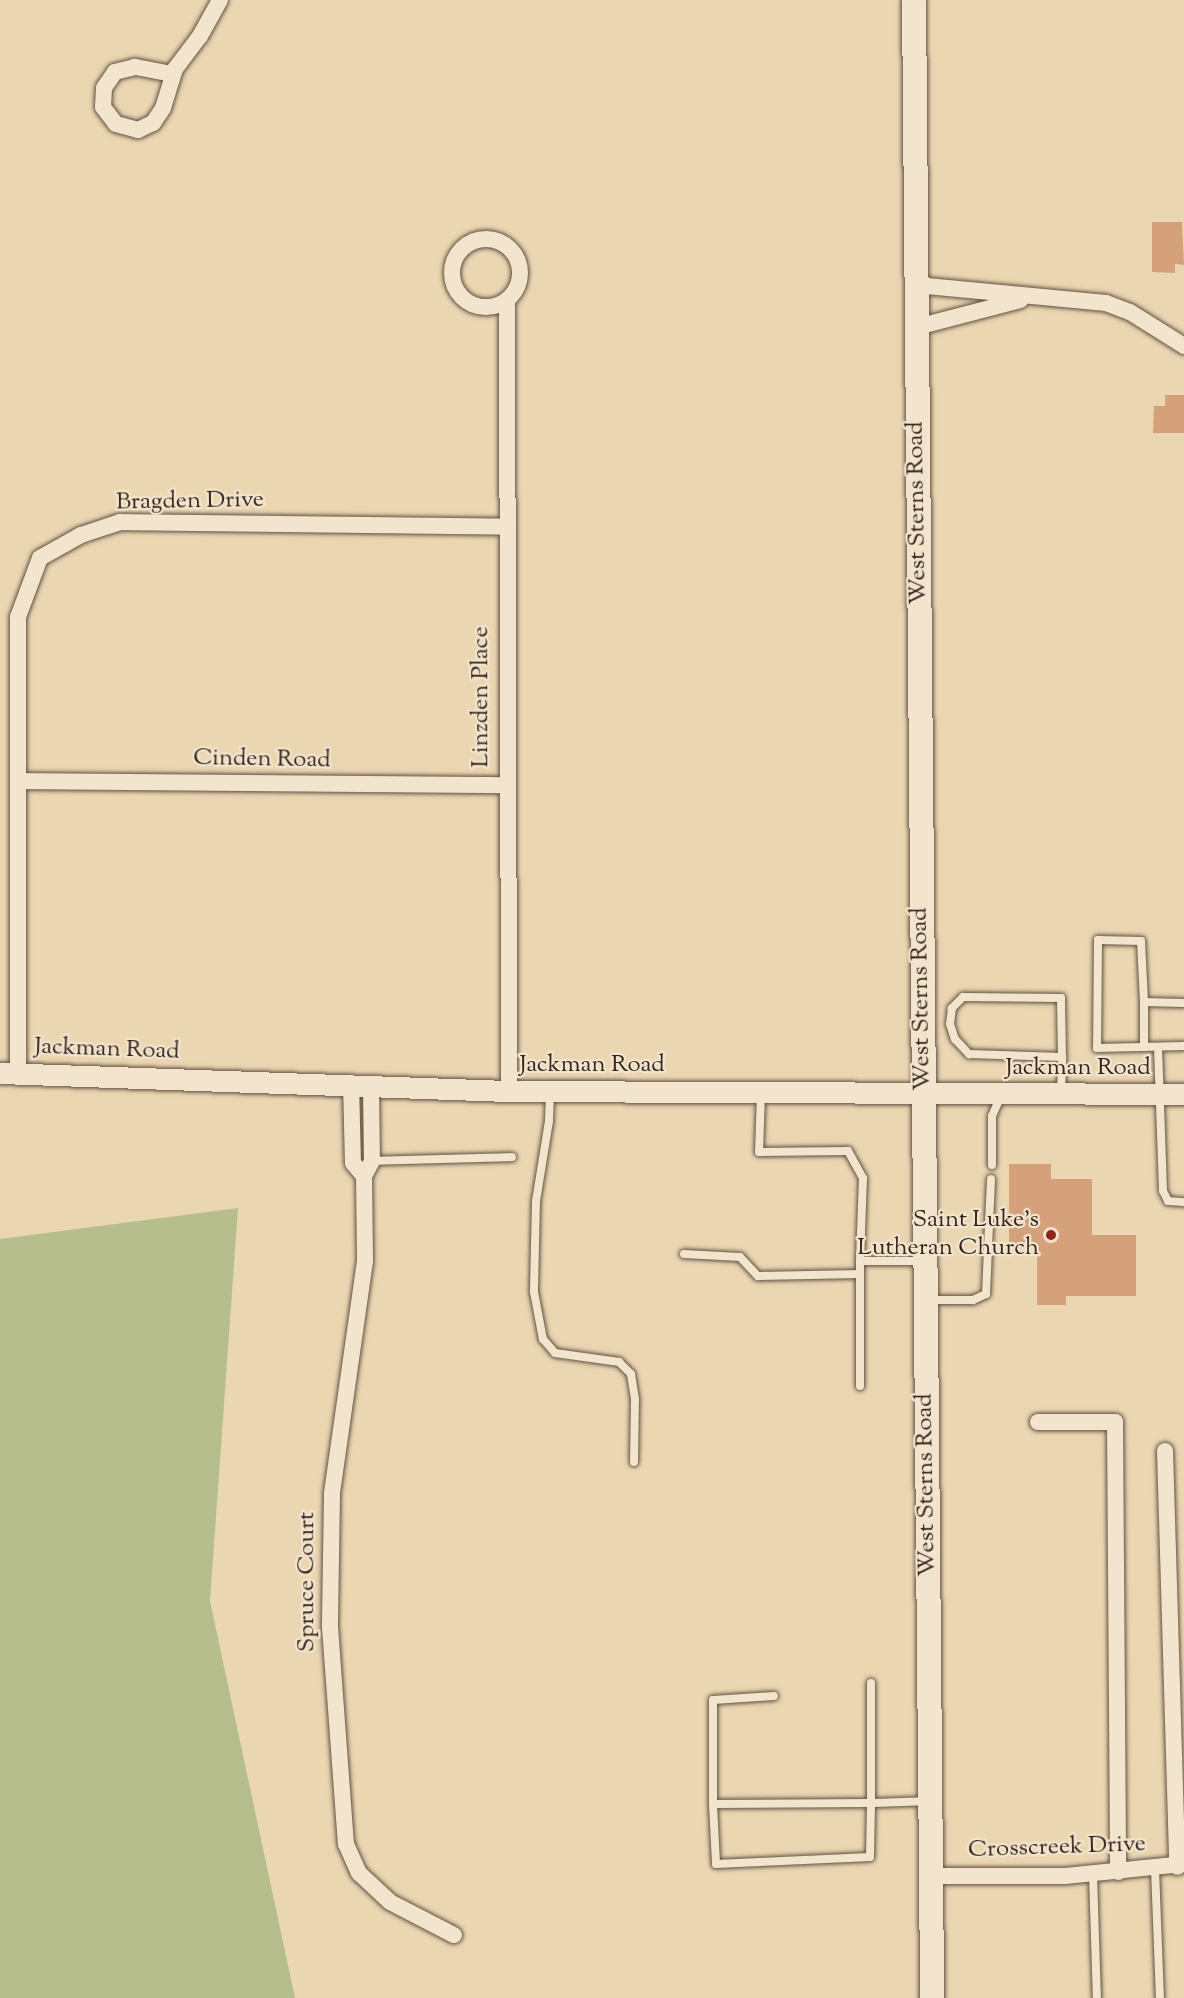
<!DOCTYPE html>
<style>
body{margin:0}
#map{position:relative;width:1184px;height:1998px;overflow:hidden;background:#ebd6b2;font-family:"Sorts Mill Goudy",serif}
div>[style]{position:absolute}
.green>*{inset:0;background:#b6be8d}
.building>*{inset:0;background:#d4a17b}
.roads{filter:drop-shadow(0 0 2px #625143) drop-shadow(0 0 2px #625143)}
.service>*{height:8px;margin:-4px;padding:0 4px;transform-origin:4px;border-radius:4px;background:#f2e4cd}
.minor>*{height:16px;margin:-8px;padding:0 8px;transform-origin:8px;border-radius:8px;background:#f2e4cd}
.minor>.ring{margin:-8px;padding:0;box-sizing:content-box;background:none;border:16px solid #f2e4cd;border-radius:50%}
.tertiary>*{height:21px;margin:-10.5px;padding:0 10.5px;transform-origin:10.5px;border-radius:10.5px;background:#f2e4cd}
.secondary>*{height:24px;margin:-12px;padding:0 12px;transform-origin:12px;border-radius:12px;background:#f2e4cd}
.dots>*{width:16px;height:16px;translate:-50% -50%;box-sizing:border-box;border:3px solid #f2e4cd;border-radius:50%}
span{translate:-50% -50%;white-space:nowrap;text-align:center;line-height:1.15;-webkit-text-stroke:4.5px #f2e4cd;paint-order:stroke}
.street-label{font-size:24px;color:#35251e}
.poi-label{font-size:24px;color:#35251e}
.right{translate:-100% -50%;text-align:right}
</style>
<div id="map">
<div class="green">
<div style="clip-path:polygon(238px 1208px,210px 1601px,295px 1998px,0 1998px,0 1239px)"></div>
</div>
<div class="building">
<div style="clip-path:polygon(1152px 222px,1182px 222px,1184px 265px,1175px 264px,1175px 273px,1152px 272px)"></div>
<div style="clip-path:polygon(1165px 395px,1184px 395px,1184px 433px,1153px 433px,1154px 406px,1165px 406px)"></div>
<div style="clip-path:polygon(1009px 1164px,1051px 1164px,1051px 1179px,1092px 1179px,1092px 1235px,1136px 1235px,1136px 1296px,1066px 1296px,1066px 1305px,1037px 1305px,1037px 1247px,1009px 1248px)"></div>
</div>
<div class="roads">
<div class="service">
<div style="left:1184px;top:1003px;width:40px;rotate:-178.6deg"></div>
<div style="left:1144px;top:1002px;width:61px;rotate:-92.8deg"></div>
<div style="left:1141px;top:941px;width:43px;rotate:-178.7deg"></div>
<div style="left:1098px;top:940px;width:108px;rotate:90.5deg"></div>
<div style="left:1097px;top:1048px;width:87px;rotate:-1.3deg"></div>
<div style="left:1144px;top:1047px;width:45px;rotate:-90deg"></div>
<div style="left:1158px;top:1047px;width:144px;rotate:88deg"></div>
<div style="left:1163px;top:1191px;width:11px;rotate:63deg"></div>
<div style="left:1168px;top:1201px;width:16px;rotate:4deg"></div>
<div style="left:550px;top:1092px;width:29px;rotate:92deg"></div>
<div style="left:549px;top:1121px;width:81px;rotate:99.2deg"></div>
<div style="left:536px;top:1201px;width:91px;rotate:91.3deg"></div>
<div style="left:534px;top:1292px;width:48px;rotate:79.2deg"></div>
<div style="left:543px;top:1339px;width:18px;rotate:49deg"></div>
<div style="left:555px;top:1353px;width:65px;rotate:8deg"></div>
<div style="left:619px;top:1362px;width:17px;rotate:45deg"></div>
<div style="left:631px;top:1374px;width:25px;rotate:81deg"></div>
<div style="left:635px;top:1399px;width:63px;rotate:90.9deg"></div>
<div style="left:761px;top:1093px;width:59px;rotate:91.9deg"></div>
<div style="left:759px;top:1152px;width:89px;rotate:-0.6deg"></div>
<div style="left:848px;top:1151px;width:31px;rotate:61deg"></div>
<div style="left:863px;top:1178px;width:83px;rotate:92.1deg"></div>
<div style="left:860px;top:1261px;width:63px"></div>
<div style="left:1061px;top:1093px;width:36px;rotate:-88deg"></div>
<div style="left:1062px;top:1057px;width:59px;rotate:-91deg"></div>
<div style="left:1061px;top:998px;width:98px;rotate:-179.4deg"></div>
<div style="left:963px;top:997px;width:16px;rotate:135deg"></div>
<div style="left:952px;top:1008px;width:16px;rotate:97deg"></div>
<div style="left:950px;top:1024px;width:16px;rotate:72deg"></div>
<div style="left:955px;top:1039px;width:21px;rotate:47deg"></div>
<div style="left:969px;top:1054px;width:93px;rotate:1.8deg"></div>
<div style="left:372px;top:1161px;width:140px;rotate:-1.6deg"></div>
<div style="left:992px;top:1165px;width:49px;rotate:-90deg"></div>
<div style="left:992px;top:1116px;width:22px;rotate:-66deg"></div>
<div style="left:684px;top:1254px;width:56px;rotate:3.1deg"></div>
<div style="left:740px;top:1257px;width:26px;rotate:47deg"></div>
<div style="left:758px;top:1276px;width:102px;rotate:-1.1deg"></div>
<div style="left:860px;top:1261px;width:125px;rotate:90deg"></div>
<div style="left:929px;top:1300px;width:44px"></div>
<div style="left:973px;top:1300px;width:14px;rotate:-25deg"></div>
<div style="left:986px;top:1294px;width:115px;rotate:-87.5deg"></div>
<div style="left:871px;top:1683px;width:120px;rotate:90deg"></div>
<div style="left:871px;top:1803px;width:56px;rotate:-2deg"></div>
<div style="left:713px;top:1804px;width:60px;rotate:87.1deg"></div>
<div style="left:716px;top:1864px;width:154px;rotate:-2.6deg"></div>
<div style="left:870px;top:1857px;width:54px;rotate:-88.9deg"></div>
<div style="left:871px;top:1803px;width:158px;rotate:179.6deg"></div>
<div style="left:713px;top:1804px;width:104px;rotate:-90deg"></div>
<div style="left:713px;top:1700px;width:61px;rotate:-3.8deg"></div>
<div style="left:1155px;top:1869px;width:129px;rotate:87.8deg"></div>
<div style="left:1093px;top:1874px;width:124px;rotate:88.2deg"></div>
</div>
<div class="minor">
<div style="left:172px;top:74px;width:38px;rotate:-169deg"></div>
<div style="left:135px;top:67px;width:21px;rotate:166deg"></div>
<div style="left:115px;top:72px;width:19px;rotate:125deg"></div>
<div style="left:104px;top:88px;width:19px;rotate:93deg"></div>
<div style="left:103px;top:107px;width:21px;rotate:53deg"></div>
<div style="left:116px;top:124px;width:23px;rotate:15deg"></div>
<div style="left:138px;top:130px;width:17px;rotate:-25deg"></div>
<div style="left:153px;top:123px;width:18px;rotate:-56deg"></div>
<div style="left:163px;top:108px;width:41px;rotate:-72.9deg"></div>
<div style="left:175px;top:69px;width:41px;rotate:-52.9deg"></div>
<div style="left:200px;top:36px;width:41px;rotate:-60.9deg"></div>
<div class="ring" style="left:452px;top:239px;width:52px;height:52px"></div>
<div style="left:916px;top:285px;width:191px;rotate:5.4deg"></div>
<div style="left:1106px;top:303px;width:26px;rotate:21deg"></div>
<div style="left:1130px;top:312px;width:64px;rotate:32.2deg"></div>
<div style="left:507px;top:303px;width:788px;rotate:89.85deg"></div>
<div style="left:917px;top:327px;width:107px;rotate:-14.6deg"></div>
<div style="left:18px;top:781px;width:487px;rotate:0.5deg"></div>
<div style="left:18px;top:1073px;width:456px;rotate:-90deg"></div>
<div style="left:18px;top:617px;width:63px;rotate:-69.6deg"></div>
<div style="left:40px;top:558px;width:47px;rotate:-29.3deg"></div>
<div style="left:81px;top:535px;width:41px;rotate:-18.4deg"></div>
<div style="left:120px;top:522px;width:387px;rotate:0.7deg"></div>
<div style="left:351px;top:1083px;width:80px;rotate:88.6deg"></div>
<div style="left:353px;top:1163px;width:17px;rotate:50deg"></div>
<div style="left:371px;top:1084px;width:77px;rotate:89.3deg"></div>
<div style="left:372px;top:1161px;width:17px;rotate:118deg"></div>
<div style="left:364px;top:1176px;width:85px;rotate:89.3deg"></div>
<div style="left:365px;top:1261px;width:235px;rotate:98.1deg"></div>
<div style="left:332px;top:1494px;width:133px;rotate:90.9deg"></div>
<div style="left:330px;top:1627px;width:218px;rotate:85.8deg"></div>
<div style="left:346px;top:1844px;width:32px;rotate:66deg"></div>
<div style="left:359px;top:1873px;width:42px;rotate:43.1deg"></div>
<div style="left:390px;top:1902px;width:72px;rotate:27.3deg"></div>
<div style="left:1038px;top:1422px;width:77px"></div>
<div style="left:1115px;top:1422px;width:450px;rotate:89.6deg"></div>
<div style="left:1165px;top:1451px;width:416px;rotate:88.3deg"></div>
<div style="left:932px;top:1876px;width:133px"></div>
<div style="left:1065px;top:1876px;width:120px;rotate:-5.8deg"></div>
</div>
<div class="tertiary">
<div style="left:0;top:1073px;width:509px;rotate:2.03deg"></div>
<div style="left:509px;top:1091px;width:675px;rotate:0.25deg"></div>
</div>
<div class="secondary">
<div style="left:914px;top:0;width:1998px;rotate:89.48deg"></div>
</div>
</div>
<div class="dots">
<div style="left:1051px;top:1235px;background:#8f2418"></div>
</div>
<div class="street-label">
<span style="left:190px;top:502px;rotate:-1deg">Bragden Drive</span>
<span style="left:918px;top:513px;rotate:-91deg">West Sterns Road</span>
<span style="left:482px;top:697px;rotate:-90deg">Linzden Place</span>
<span style="left:262px;top:760px;rotate:1deg">Cinden Road</span>
<span style="left:922px;top:999px;rotate:-91deg">West Sterns Road</span>
<span style="left:107px;top:1050px;rotate:2deg">Jackman Road</span>
<span style="left:592px;top:1066px">Jackman Road</span>
<span style="left:1078px;top:1069px">Jackman Road</span>
<span style="left:927px;top:1485px;rotate:-91deg">West Sterns Road</span>
<span style="left:308px;top:1582px;rotate:-90deg">Spruce Court</span>
<span style="left:1057px;top:1848px;rotate:-2deg">Crosscreek Drive</span>
</div>
<div class="poi-label">
<span class="right" style="left:1039px;top:1235px">Saint Luke's<br>Lutheran Church</span>
</div>
</div>
